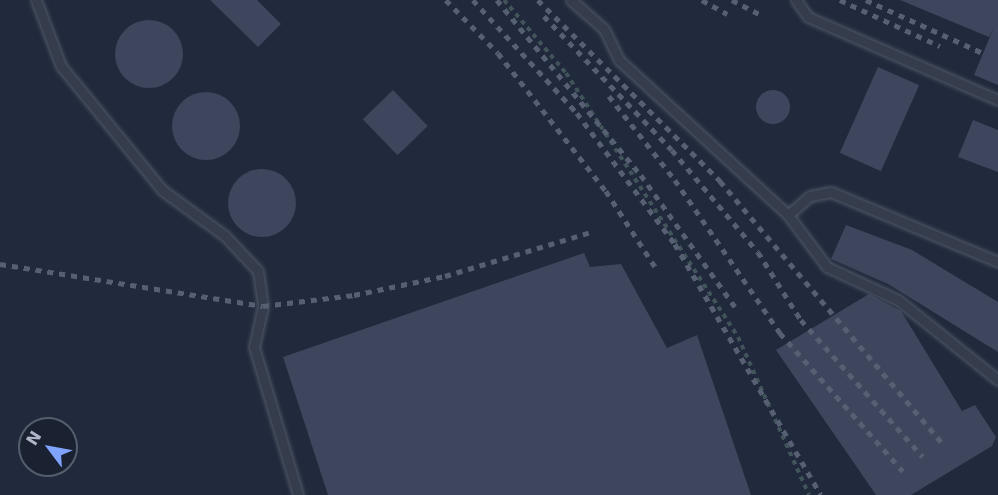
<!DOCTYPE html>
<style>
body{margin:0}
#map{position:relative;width:998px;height:495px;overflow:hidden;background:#212a3c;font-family:"DejaVu Sans",sans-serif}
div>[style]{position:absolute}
.building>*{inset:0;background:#3d465c;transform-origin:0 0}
.round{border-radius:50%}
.path>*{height:4px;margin-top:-2px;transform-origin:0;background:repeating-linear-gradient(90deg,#41545a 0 4.5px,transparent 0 9px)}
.roads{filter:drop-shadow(0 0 2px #505767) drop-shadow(0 0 2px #505767)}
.service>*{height:9px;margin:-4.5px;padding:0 4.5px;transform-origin:4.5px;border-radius:4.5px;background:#353c4c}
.rail>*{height:4.5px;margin-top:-2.25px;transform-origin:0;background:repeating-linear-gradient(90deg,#575f73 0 6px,transparent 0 12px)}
span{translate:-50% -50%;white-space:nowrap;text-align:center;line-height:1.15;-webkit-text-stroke:4.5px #1a2131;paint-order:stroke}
.north{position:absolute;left:18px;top:417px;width:60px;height:60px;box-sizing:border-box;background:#1a2131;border:2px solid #565d6d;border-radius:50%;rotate:302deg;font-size:16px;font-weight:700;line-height:24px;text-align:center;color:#b0b7c8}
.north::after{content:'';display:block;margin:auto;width:21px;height:27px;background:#80a3fd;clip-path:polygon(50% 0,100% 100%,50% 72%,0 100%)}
</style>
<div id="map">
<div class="building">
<div style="clip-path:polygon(210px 0,257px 0,281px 24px,258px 47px)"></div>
<div style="clip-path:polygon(900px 0,998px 0,998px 85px,974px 75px,994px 27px,989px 37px)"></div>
<div class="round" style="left:115px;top:20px;width:68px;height:68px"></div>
<div style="left:878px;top:67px;width:45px;height:94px;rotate:24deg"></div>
<div class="round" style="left:756px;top:90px;width:34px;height:34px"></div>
<div style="left:393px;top:90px;width:50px;height:42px;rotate:46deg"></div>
<div class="round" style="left:172px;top:92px;width:68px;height:68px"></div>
<div style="clip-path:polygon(973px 120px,998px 130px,998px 172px,958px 157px)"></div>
<div class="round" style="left:228px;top:169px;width:68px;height:68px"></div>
<div style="clip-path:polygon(846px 225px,912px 250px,998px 302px,998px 352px,888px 284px,831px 259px)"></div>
<div style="clip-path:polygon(584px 253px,590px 267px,621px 264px,667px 348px,697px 335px,751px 495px,328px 495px,283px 357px)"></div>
<div style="clip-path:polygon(869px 294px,901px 311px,962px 411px,975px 405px,996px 437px,992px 446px,911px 495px,876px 495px,776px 350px)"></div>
</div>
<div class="path">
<div style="left:504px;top:0;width:96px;rotate:49.7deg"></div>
<div style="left:566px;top:73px;width:315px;rotate:56.9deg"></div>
<div style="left:738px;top:337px;width:173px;rotate:65.8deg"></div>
</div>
<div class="roads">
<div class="service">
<div style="left:36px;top:0;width:71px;rotate:69.3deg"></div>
<div style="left:61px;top:66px;width:160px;rotate:50.8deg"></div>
<div style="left:162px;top:190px;width:78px;rotate:36.1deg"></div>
<div style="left:225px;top:236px;width:48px;rotate:46.7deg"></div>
<div style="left:258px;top:271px;width:35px;rotate:82deg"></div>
<div style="left:263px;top:306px;width:42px;rotate:102.4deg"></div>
<div style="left:254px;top:347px;width:154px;rotate:73.4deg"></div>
<div style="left:571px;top:0;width:44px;rotate:41.3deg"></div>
<div style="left:604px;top:29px;width:34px;rotate:64deg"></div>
<div style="left:619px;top:60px;width:229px;rotate:42.5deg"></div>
<div style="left:788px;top:215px;width:29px;rotate:-41deg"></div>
<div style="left:810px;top:196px;width:21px;rotate:-11deg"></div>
<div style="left:831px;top:192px;width:181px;rotate:22.7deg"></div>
<div style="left:796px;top:0;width:21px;rotate:55deg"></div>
<div style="left:808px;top:17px;width:207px;rotate:23.6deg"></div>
<div style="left:788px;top:215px;width:65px;rotate:53.1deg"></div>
<div style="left:827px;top:267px;width:78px;rotate:24.9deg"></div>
<div style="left:898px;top:300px;width:128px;rotate:38.7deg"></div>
</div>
</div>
<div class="rail">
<div style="left:446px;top:0;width:74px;rotate:45.5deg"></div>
<div style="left:498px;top:53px;width:175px;rotate:52deg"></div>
<div style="left:606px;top:191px;width:95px;rotate:57deg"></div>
<div style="left:473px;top:0;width:154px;rotate:47.4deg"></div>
<div style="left:577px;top:113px;width:164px;rotate:53.2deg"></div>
<div style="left:675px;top:244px;width:290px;rotate:59.8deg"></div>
<div style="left:497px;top:0;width:227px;rotate:50.6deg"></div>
<div style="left:641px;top:175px;width:162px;rotate:54.5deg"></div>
<div style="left:538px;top:0;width:257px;rotate:44.8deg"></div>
<div style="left:720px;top:181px;width:348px;rotate:49.7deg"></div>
<div style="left:702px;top:0;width:29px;rotate:29deg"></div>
<div style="left:732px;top:0;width:34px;rotate:27deg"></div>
<div style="left:840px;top:0;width:110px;rotate:24.7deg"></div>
<div style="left:866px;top:0;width:128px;rotate:24.4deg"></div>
<div style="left:544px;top:16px;width:185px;rotate:46.3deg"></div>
<div style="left:672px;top:150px;width:133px;rotate:49.9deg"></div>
<div style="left:758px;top:252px;width:80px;rotate:57.7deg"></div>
<div style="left:801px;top:320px;width:183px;rotate:48.3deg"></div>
<div style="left:609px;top:96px;width:107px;rotate:51.8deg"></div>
<div style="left:675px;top:180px;width:186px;rotate:55.5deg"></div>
<div style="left:780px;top:333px;width:185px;rotate:48.3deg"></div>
<div style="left:0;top:264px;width:266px;rotate:9.1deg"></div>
<div style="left:263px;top:306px;width:92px;rotate:-6.9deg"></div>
<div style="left:354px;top:295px;width:93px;rotate:-11.8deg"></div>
<div style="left:445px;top:276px;width:152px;rotate:-16.8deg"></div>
</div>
<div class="north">N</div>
</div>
